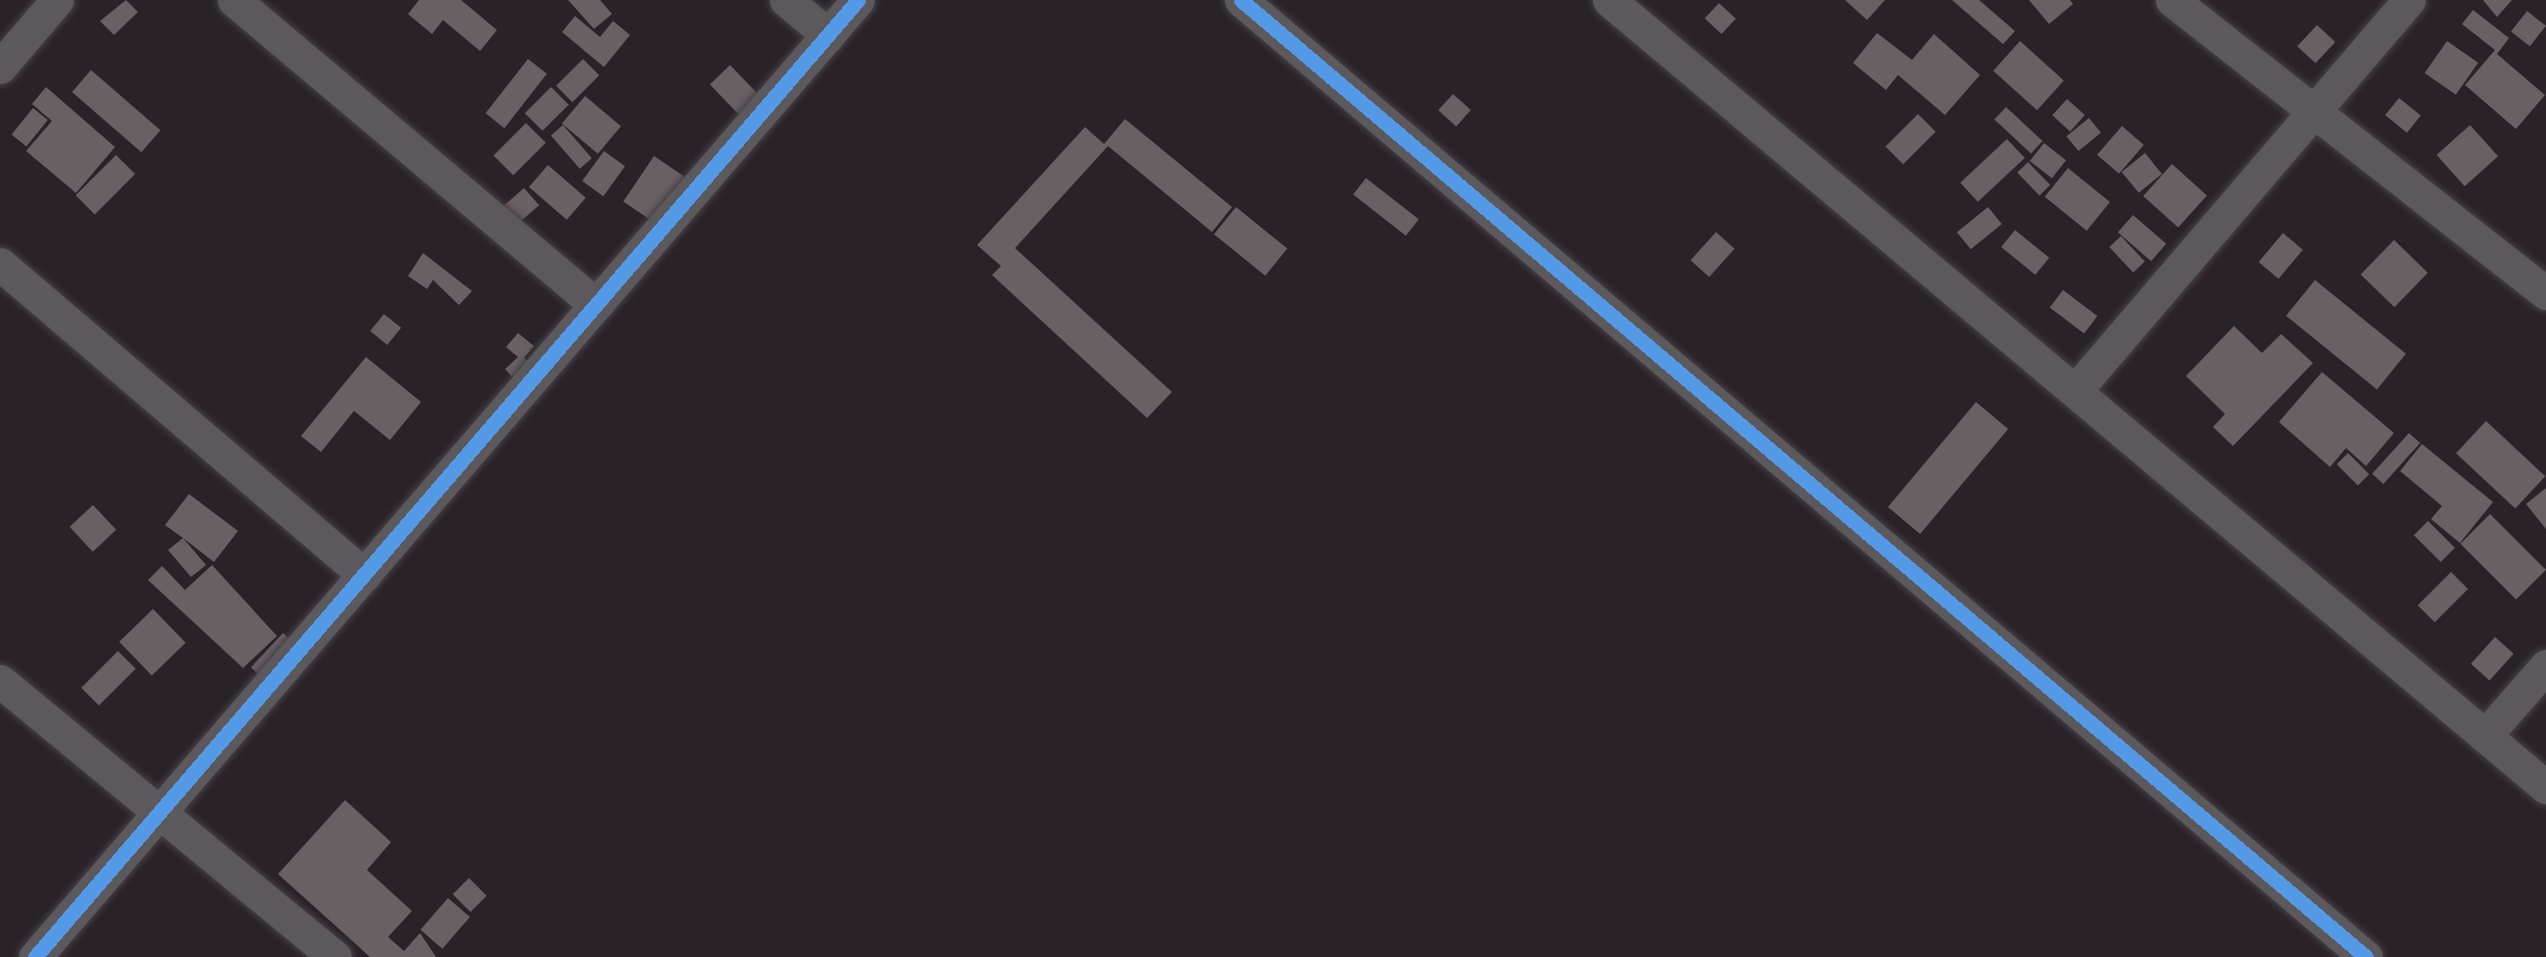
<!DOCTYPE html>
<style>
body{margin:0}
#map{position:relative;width:2546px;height:957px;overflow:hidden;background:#2a2229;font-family:Barlow,sans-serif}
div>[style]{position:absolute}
.building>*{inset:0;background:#696064;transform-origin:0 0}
.roads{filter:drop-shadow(0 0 3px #453f44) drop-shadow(0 0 3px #453f44)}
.minor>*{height:33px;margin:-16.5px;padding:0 16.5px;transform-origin:16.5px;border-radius:16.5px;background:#5c595d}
.cycleway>*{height:15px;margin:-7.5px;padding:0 7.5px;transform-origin:7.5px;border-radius:7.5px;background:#5399e6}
span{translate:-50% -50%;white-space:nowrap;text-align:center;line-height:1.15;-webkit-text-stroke:12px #241521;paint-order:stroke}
</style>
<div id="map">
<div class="building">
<div style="clip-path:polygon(126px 0,138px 12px,114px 35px,100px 21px)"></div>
<div style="clip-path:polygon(419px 0,461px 0,497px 30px,480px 51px,443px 20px,432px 34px,408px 14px)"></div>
<div style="clip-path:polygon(568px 0,600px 0,612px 14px,594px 29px)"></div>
<div style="clip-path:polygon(1845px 0,1885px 0,1867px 20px)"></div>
<div style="clip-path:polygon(1952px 0,1979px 0,2015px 31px,2003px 44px)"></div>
<div style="clip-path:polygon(2029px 0,2070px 0,2073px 4px,2049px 24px)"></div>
<div style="clip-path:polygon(2483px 0,2512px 0,2497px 17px)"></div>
<div style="left:1719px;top:3px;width:23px;height:21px;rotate:43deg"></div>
<div style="clip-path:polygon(2473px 10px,2509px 38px,2497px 54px,2545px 95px,2516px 129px,2465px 85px,2495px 50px,2462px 24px)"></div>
<div style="left:2527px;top:11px;width:24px;height:26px;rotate:38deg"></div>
<div style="clip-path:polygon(575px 16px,600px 37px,613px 21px,630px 35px,604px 67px,562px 32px)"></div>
<div style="left:2317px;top:25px;width:25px;height:29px;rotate:43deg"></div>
<div style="clip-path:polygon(1877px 33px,1912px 60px,1934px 34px,1980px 75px,1945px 115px,1898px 75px,1886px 90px,1853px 63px)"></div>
<div style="left:2020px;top:41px;width:59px;height:40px;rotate:42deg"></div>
<div style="left:2447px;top:41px;width:38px;height:39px;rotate:35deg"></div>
<div style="left:528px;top:59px;width:24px;height:69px;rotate:38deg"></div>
<div style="left:583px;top:59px;width:23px;height:38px;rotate:45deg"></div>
<div style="left:730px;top:65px;width:50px;height:28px;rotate:46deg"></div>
<div style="left:91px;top:70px;width:92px;height:29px;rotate:41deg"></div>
<div style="clip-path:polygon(46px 87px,115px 147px,76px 193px,26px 151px,52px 121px,32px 104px)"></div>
<div style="left:551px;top:87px;width:25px;height:37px;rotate:45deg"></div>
<div style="left:1453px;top:94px;width:24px;height:22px;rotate:42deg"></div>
<div style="left:585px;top:96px;width:47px;height:36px;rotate:40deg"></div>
<div style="left:2399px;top:98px;width:28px;height:22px;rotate:39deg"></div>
<div style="left:2067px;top:99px;width:24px;height:22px;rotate:42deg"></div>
<div style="left:2006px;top:107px;width:50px;height:17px;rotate:43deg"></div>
<div style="left:33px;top:108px;width:19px;height:34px;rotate:39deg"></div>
<div style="left:1918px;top:114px;width:25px;height:46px;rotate:45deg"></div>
<div style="left:2089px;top:118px;width:19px;height:29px;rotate:51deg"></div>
<div style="clip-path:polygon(1125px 119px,1232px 207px,1212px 232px,1108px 146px,1015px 248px,1172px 392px,1147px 418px,992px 275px,1001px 266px,977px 245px,1085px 127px,1104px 144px)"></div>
<div style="left:526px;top:123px;width:28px;height:46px;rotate:45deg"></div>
<div style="left:563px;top:125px;width:44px;height:16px;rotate:49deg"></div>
<div style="left:2470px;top:125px;width:42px;height:45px;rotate:48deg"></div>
<div style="left:2122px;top:126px;width:29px;height:38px;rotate:41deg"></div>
<div style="left:2007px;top:139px;width:26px;height:64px;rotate:47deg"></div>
<div style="left:2044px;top:143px;width:28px;height:23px;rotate:38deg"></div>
<div style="left:604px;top:151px;width:26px;height:37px;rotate:36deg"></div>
<div style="left:2145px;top:153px;width:27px;height:30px;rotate:51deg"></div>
<div style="left:116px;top:155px;width:27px;height:57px;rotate:45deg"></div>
<div style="left:654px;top:156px;width:41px;height:55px;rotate:34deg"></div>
<div style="left:2028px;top:162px;width:32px;height:15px;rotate:46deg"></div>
<div style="left:2172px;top:164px;width:47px;height:43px;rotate:42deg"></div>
<div style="left:548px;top:165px;width:50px;height:29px;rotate:41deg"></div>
<div style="left:2068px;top:168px;width:54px;height:37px;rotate:39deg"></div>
<div style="left:1366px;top:178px;width:67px;height:21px;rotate:38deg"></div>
<div style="left:524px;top:188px;width:23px;height:28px;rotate:49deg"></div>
<div style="left:1236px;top:207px;width:66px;height:35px;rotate:39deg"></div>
<div style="left:1988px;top:207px;width:22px;height:40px;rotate:51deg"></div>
<div style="left:2133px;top:215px;width:44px;height:23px;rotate:41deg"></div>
<div style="left:2015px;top:230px;width:44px;height:22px;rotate:39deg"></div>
<div style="left:1716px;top:232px;width:25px;height:38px;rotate:42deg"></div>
<div style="left:2283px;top:233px;width:26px;height:38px;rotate:40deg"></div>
<div style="left:2121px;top:236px;width:35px;height:16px;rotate:47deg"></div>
<div style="left:2394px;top:240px;width:47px;height:48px;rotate:44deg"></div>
<div style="clip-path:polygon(423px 253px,472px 291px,459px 305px,433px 280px,427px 289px,408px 276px)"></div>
<div style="left:2315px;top:280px;width:117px;height:46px;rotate:39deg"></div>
<div style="left:2063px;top:290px;width:43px;height:22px;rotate:37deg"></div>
<div style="left:384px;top:314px;width:22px;height:22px;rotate:39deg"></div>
<div style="clip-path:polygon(2234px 326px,2262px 353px,2281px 334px,2313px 363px,2233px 446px,2213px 427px,2225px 414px,2186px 376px)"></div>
<div style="clip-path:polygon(518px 333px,534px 346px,524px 358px,535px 369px,518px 384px,505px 369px,518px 357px,506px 347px)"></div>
<div style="clip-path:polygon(366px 357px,421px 402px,390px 440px,354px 411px,321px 452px,301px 436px)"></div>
<div style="clip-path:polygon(2322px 372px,2394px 433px,2366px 466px,2346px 448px,2330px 467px,2279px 422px)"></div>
<div style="left:1976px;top:402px;width:42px;height:137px;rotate:40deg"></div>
<div style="left:2486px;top:421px;width:81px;height:44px;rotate:43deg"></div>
<div style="left:2409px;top:433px;width:15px;height:55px;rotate:42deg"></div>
<div style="clip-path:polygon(2422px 444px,2493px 502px,2460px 543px,2431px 519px,2442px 506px,2400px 471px)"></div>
<div style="left:2348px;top:453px;width:30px;height:16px;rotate:45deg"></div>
<div style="clip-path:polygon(2546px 488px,2546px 529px,2526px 504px)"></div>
<div style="clip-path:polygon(189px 494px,238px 531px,214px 562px,183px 538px,206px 565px,191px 577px,168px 550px,183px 538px,165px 525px)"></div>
<div style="left:93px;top:505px;width:34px;height:32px;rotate:47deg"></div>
<div style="left:2490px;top:514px;width:79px;height:42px;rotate:45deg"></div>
<div style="left:2428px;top:521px;width:38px;height:20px;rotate:45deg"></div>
<div style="clip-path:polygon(212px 565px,277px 636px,243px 668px,148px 580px,162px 566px,185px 590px)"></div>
<div style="left:2451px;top:572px;width:24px;height:47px;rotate:45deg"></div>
<div style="left:153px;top:609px;width:47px;height:47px;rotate:46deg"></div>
<div style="left:283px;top:633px;width:25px;height:47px;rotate:43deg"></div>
<div style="left:2495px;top:637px;width:25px;height:36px;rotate:42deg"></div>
<div style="left:118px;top:651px;width:25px;height:52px;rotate:45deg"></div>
<div style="clip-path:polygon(345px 800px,391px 842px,367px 870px,412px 911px,388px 937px,404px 951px,420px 933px,436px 957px,370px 957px,278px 874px)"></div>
<div style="left:469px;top:878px;width:25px;height:23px;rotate:45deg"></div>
<div style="left:448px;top:898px;width:29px;height:42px;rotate:41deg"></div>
</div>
<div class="roads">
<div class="minor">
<div style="left:234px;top:0;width:473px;rotate:40.1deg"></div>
<div style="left:786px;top:0;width:55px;rotate:39.8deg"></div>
<div style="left:1241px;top:0;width:1477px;rotate:40.39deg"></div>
<div style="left:1609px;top:0;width:1224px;rotate:40.03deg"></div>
<div style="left:2172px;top:0;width:475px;rotate:38.1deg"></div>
<div style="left:0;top:67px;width:88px;rotate:-49.6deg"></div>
<div style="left:0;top:264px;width:479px;rotate:40.5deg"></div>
<div style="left:2075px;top:391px;width:514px;rotate:-49.5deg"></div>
<div style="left:0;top:681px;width:434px;rotate:39.5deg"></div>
<div style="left:2485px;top:736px;width:93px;rotate:-48.9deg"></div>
<div style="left:35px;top:957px;width:1262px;rotate:-49.31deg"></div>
</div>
</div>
<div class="cycleway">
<div style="left:1241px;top:0;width:1477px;rotate:40.39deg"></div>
<div style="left:35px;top:957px;width:1262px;rotate:-49.31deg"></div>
</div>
</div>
